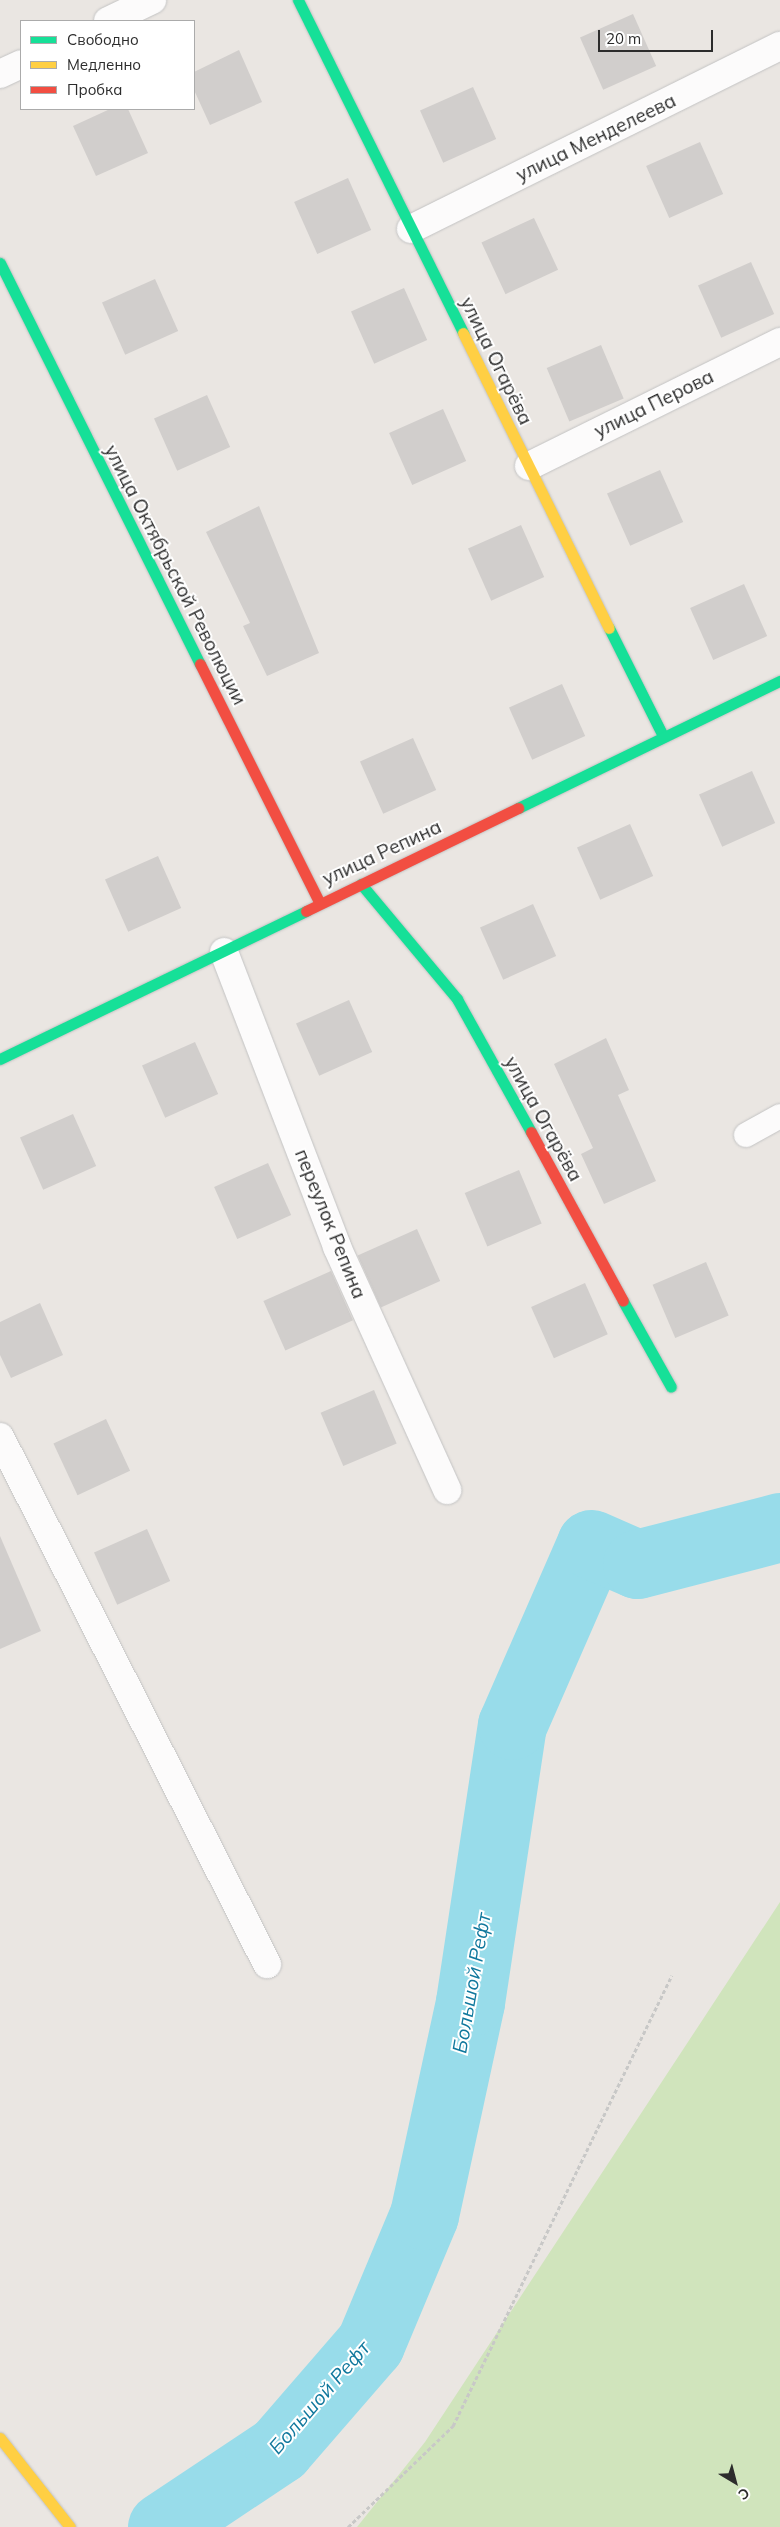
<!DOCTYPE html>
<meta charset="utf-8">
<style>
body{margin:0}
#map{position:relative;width:780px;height:2527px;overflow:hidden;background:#eae6e2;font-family:Mulish,sans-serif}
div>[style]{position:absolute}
.green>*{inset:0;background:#d0e4bc}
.river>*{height:69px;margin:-34.5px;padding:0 34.5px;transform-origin:34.5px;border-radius:34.5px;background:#98dcea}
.building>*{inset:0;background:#d1cecc;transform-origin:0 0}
.path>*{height:3px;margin-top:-1.5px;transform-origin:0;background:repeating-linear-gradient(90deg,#c8c8c7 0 4px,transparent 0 6.5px)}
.roads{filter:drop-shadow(0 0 1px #c3c3c3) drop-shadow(0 0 1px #c3c3c3)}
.lane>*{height:24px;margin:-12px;padding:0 12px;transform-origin:12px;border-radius:12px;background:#fcfbfb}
.street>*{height:28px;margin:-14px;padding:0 14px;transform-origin:14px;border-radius:14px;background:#fcfbfb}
.fast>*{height:11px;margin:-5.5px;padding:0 5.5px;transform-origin:5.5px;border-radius:5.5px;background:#16e098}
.slow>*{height:11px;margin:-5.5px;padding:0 5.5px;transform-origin:5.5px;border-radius:5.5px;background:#ffcf43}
.jam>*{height:11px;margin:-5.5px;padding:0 5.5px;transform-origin:5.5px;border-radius:5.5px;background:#f24e42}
span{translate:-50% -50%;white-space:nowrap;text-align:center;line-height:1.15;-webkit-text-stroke:4px #fff;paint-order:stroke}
.street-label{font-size:19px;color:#2c2c2c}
.water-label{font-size:20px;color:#10789d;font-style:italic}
.legend{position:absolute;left:20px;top:20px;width:175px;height:90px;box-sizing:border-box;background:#fff;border:1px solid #ababab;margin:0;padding:6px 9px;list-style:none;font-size:15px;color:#2c2c2c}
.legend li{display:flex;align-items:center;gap:10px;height:25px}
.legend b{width:25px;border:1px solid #ababab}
.north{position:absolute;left:710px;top:2457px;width:50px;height:50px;-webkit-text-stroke:4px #fff;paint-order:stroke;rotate:143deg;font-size:14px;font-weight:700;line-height:20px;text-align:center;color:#2c2c2c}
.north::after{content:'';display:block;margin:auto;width:18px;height:22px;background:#2c2c2c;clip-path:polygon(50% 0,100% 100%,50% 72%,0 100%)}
.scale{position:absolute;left:598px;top:30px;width:115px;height:22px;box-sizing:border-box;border:2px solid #2c2c2c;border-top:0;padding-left:6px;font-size:15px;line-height:18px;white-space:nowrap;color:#2c2c2c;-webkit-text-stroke:4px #fff;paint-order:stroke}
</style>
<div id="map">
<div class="green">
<div style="clip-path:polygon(780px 1902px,780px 2527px,357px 2527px,425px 2442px)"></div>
</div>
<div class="river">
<div style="left:162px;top:2527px;width:141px;rotate:-33.7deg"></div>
<div style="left:279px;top:2449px;width:139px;rotate:-49.1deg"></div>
<div style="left:370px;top:2344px;width:140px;rotate:-67.3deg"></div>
<div style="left:424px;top:2215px;width:218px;rotate:-77.8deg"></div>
<div style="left:470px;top:2002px;width:280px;rotate:-81.4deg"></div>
<div style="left:512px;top:1725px;width:197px;rotate:-66.4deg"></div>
<div style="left:591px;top:1544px;width:50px;rotate:23.5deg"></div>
<div style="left:637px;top:1564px;width:148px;rotate:-14.5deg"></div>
</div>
<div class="building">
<div style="left:633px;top:14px;width:57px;height:58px;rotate:66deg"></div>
<div style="clip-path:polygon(239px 50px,262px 102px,210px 125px,194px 90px,194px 72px)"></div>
<div style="left:473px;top:87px;width:57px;height:58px;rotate:66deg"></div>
<div style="clip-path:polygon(110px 109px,128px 109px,148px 153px,96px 176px,73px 126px)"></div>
<div style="left:700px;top:142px;width:57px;height:59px;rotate:66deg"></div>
<div style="left:348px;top:178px;width:57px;height:59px;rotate:66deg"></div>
<div style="left:534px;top:218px;width:57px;height:58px;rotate:65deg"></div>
<div style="left:751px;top:262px;width:57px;height:58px;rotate:66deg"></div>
<div style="left:155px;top:279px;width:57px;height:58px;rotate:66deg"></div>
<div style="left:404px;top:288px;width:57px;height:58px;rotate:66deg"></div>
<div style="left:601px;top:345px;width:58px;height:59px;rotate:67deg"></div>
<div style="left:207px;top:395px;width:57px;height:58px;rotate:66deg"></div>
<div style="left:443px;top:409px;width:57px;height:59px;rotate:66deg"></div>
<div style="left:660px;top:470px;width:57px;height:58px;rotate:66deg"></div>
<div style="clip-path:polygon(259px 506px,319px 653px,267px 676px,243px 626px,250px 623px,206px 532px)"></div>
<div style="left:521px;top:525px;width:57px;height:58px;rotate:66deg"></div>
<div style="left:744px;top:584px;width:57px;height:59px;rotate:66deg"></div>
<div style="left:562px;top:684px;width:57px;height:58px;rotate:66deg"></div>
<div style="left:413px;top:738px;width:57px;height:58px;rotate:66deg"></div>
<div style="left:752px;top:771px;width:57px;height:58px;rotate:66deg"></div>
<div style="left:630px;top:824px;width:57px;height:58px;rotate:66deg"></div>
<div style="left:158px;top:856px;width:57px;height:58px;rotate:66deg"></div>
<div style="left:533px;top:904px;width:57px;height:58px;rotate:66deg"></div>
<div style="left:349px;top:1000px;width:57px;height:58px;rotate:66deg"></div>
<div style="clip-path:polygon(606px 1038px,629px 1090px,618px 1095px,656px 1181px,604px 1204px,581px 1154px,593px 1148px,554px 1064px)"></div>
<div style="left:195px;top:1042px;width:57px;height:58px;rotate:66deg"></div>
<div style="left:73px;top:1114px;width:57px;height:58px;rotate:66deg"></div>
<div style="left:268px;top:1163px;width:57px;height:59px;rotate:66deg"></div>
<div style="left:519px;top:1170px;width:58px;height:59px;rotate:67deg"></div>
<div style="left:417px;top:1229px;width:57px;height:65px;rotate:66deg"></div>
<div style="left:706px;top:1262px;width:58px;height:58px;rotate:67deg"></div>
<div style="left:331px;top:1271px;width:54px;height:74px;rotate:66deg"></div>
<div style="left:585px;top:1283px;width:56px;height:59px;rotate:66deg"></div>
<div style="clip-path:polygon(40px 1303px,63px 1355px,11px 1378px,0 1355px,0 1322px)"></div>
<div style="left:374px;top:1390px;width:58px;height:58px;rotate:67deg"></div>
<div style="left:106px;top:1419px;width:57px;height:58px;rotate:65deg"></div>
<div style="left:147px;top:1529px;width:57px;height:58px;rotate:66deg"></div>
<div style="clip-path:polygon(0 1536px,41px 1631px,0 1649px)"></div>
</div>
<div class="path">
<div style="left:348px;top:2527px;width:146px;rotate:-43.9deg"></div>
<div style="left:453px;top:2426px;width:501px;rotate:-64.1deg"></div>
</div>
<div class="roads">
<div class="lane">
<div style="left:746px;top:1135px;width:39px;rotate:-29deg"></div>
</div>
<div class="street">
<div style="left:108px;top:21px;width:49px;rotate:-25.5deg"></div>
<div style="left:0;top:74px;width:23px;rotate:-25deg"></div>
<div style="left:411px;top:229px;width:412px;rotate:-26.4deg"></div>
<div style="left:529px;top:466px;width:280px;rotate:-26.3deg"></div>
<div style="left:224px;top:952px;width:316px;rotate:69deg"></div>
<div style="left:337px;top:1247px;width:267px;rotate:65.6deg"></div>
<div style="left:0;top:1437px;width:591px;rotate:63.13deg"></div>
</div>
<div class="fast">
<div style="left:298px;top:0;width:372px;rotate:63.6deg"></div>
<div style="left:0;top:263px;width:448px;rotate:63.5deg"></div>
<div style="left:609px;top:628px;width:121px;rotate:63.4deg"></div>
<div style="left:518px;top:808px;width:291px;rotate:-25.9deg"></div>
<div style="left:361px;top:884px;width:150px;rotate:50.1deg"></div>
<div style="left:457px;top:999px;width:152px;rotate:60.9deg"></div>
<div style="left:0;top:1059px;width:340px;rotate:-25.8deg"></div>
<div style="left:623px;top:1301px;width:98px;rotate:60.8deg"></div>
</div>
<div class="slow">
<div style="left:463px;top:333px;width:329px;rotate:63.7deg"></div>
<div style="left:0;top:2438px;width:113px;rotate:51.8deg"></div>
</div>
<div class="jam">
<div style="left:200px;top:664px;width:266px;rotate:63.4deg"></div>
<div style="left:306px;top:911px;width:236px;rotate:-25.9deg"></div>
<div style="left:531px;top:1132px;width:192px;rotate:61.4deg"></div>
</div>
</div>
<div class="street-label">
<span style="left:596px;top:138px;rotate:-26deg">улица Менделеева</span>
<span style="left:496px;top:361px;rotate:64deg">улица Огарёва</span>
<span style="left:654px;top:404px;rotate:-26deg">улица Перова</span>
<span style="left:175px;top:575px;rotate:63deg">улица Октябрьской Революции</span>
<span style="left:382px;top:853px;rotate:-25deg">улица Репина</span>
<span style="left:543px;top:1119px;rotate:61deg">улица Огарёва</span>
<span style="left:330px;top:1224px;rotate:68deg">переулок Репина</span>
</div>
<div class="water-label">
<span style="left:471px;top:1983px;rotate:-80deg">Большой Рефт</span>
<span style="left:319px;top:2397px;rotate:-49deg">Большой Рефт</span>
</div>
<ul class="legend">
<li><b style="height:6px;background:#16e098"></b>Свободно</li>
<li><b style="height:6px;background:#ffcf43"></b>Медленно</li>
<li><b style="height:6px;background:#f24e42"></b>Пробка</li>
</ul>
<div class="north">С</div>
<div class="scale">20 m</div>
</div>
